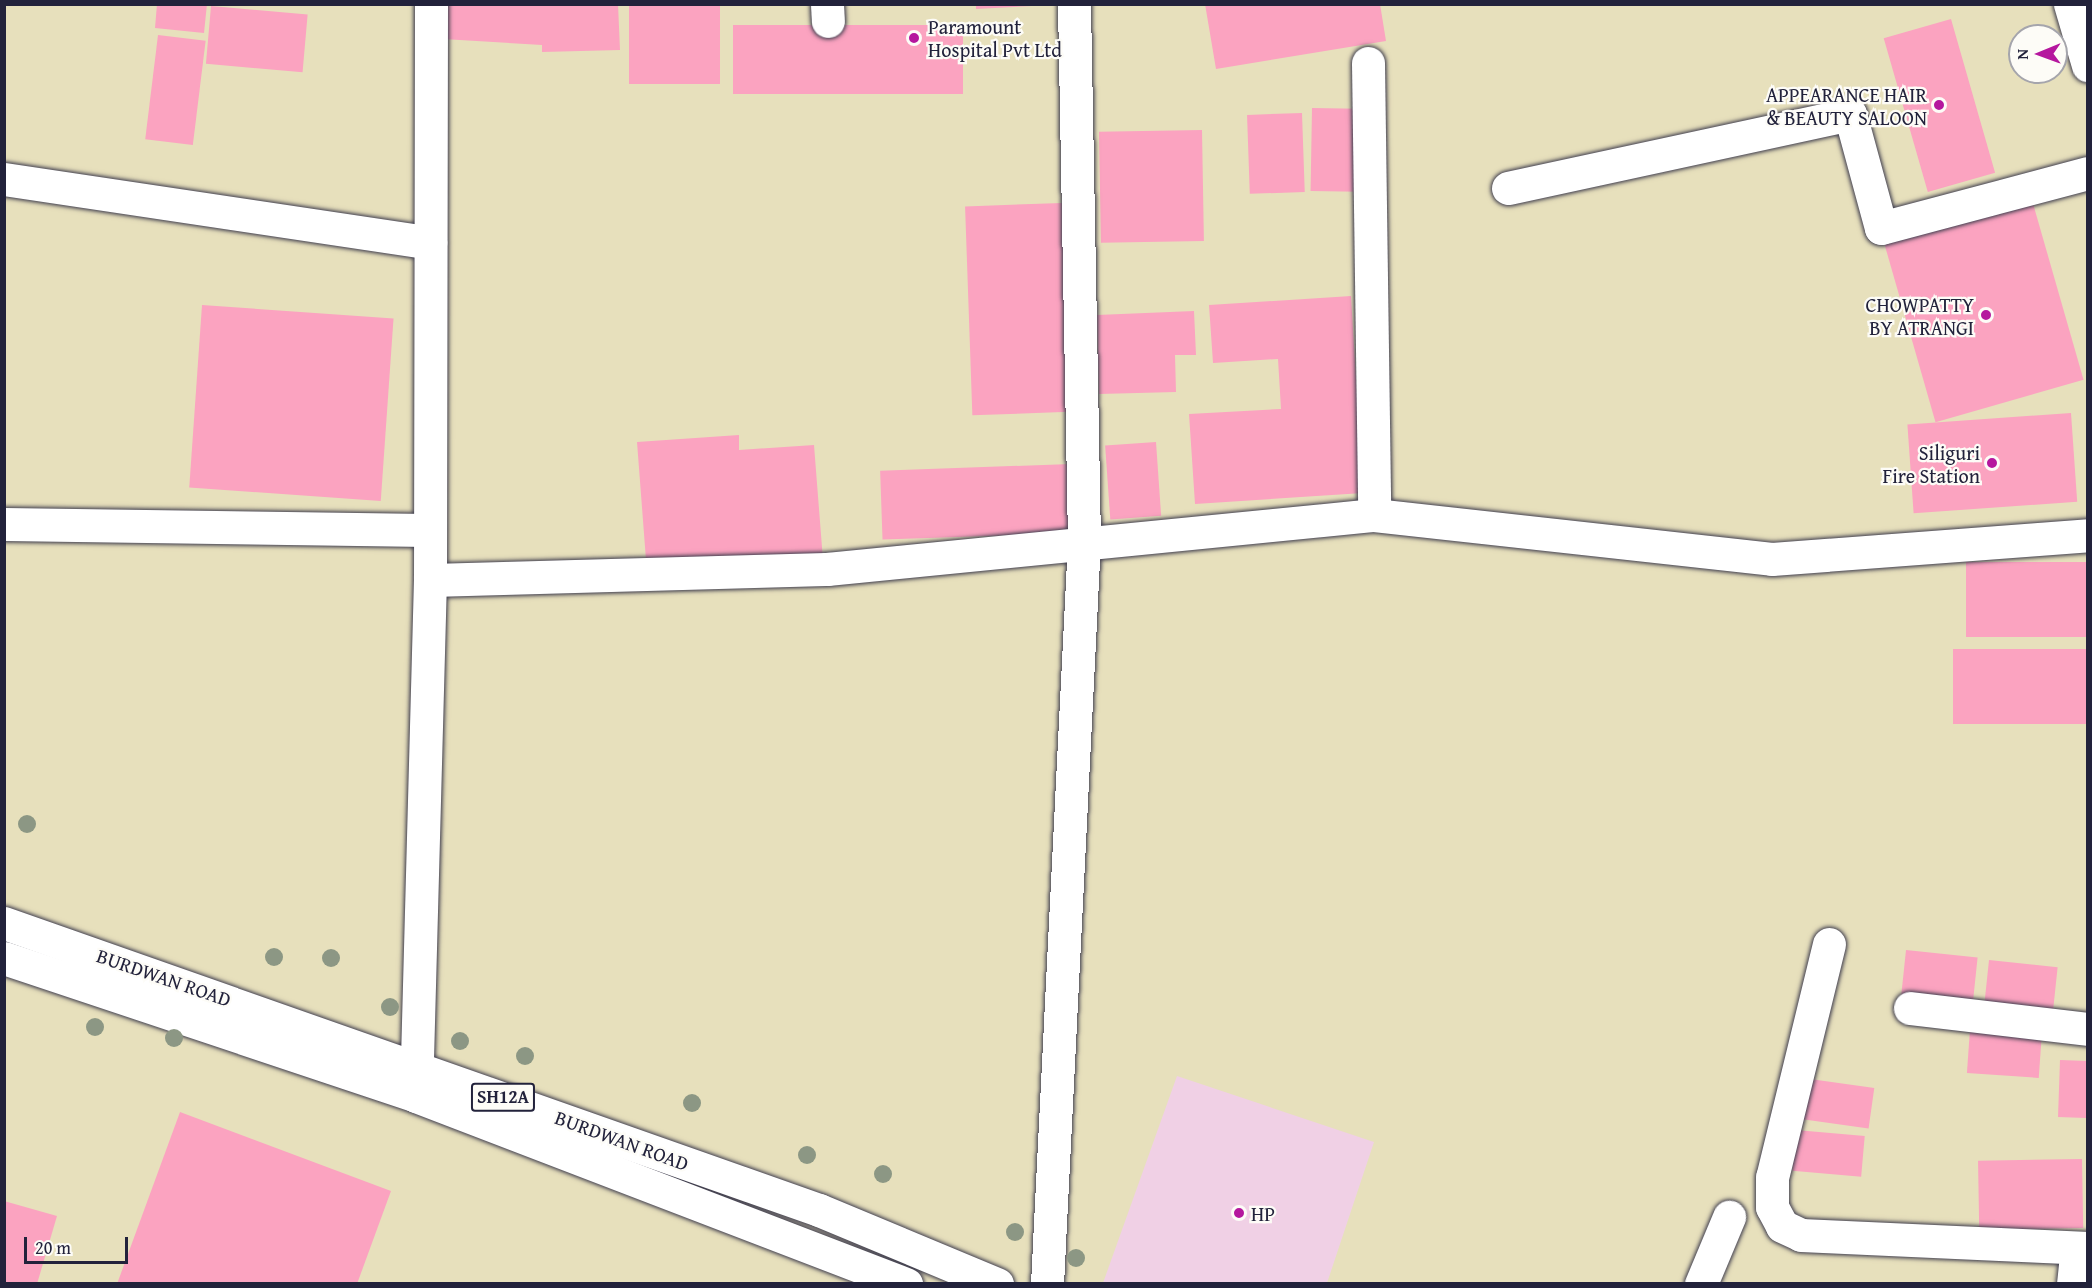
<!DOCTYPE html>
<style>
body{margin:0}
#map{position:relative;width:2092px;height:1288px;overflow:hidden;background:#e7e0bc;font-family:"Gentium Book Plus",serif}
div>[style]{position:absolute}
.built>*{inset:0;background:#f0d0e5}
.building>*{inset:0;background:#fba3c0;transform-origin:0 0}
.roads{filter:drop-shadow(0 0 2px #403e4e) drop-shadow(0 0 2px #403e4e)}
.minor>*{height:33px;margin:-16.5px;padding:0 16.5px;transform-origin:16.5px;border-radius:16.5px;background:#fff}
.major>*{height:33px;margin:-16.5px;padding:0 16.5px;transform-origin:16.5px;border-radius:16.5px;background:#fff}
.trees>*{width:18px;height:18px;margin:-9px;border-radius:50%;background:#8c9784}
.dots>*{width:16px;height:16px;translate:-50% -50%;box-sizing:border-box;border:3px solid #fdfcf7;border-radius:50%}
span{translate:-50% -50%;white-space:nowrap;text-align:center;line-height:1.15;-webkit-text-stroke:4.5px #fdfcf7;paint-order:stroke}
.shield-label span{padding:2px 4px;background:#fdfcf7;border:2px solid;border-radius:4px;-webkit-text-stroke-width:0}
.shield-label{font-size:18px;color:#22223b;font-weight:700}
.poi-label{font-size:20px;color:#22223b}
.left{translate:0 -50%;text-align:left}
.right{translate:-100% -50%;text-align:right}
.street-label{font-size:20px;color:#22223b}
.frame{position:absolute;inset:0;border:6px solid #22223b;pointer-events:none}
.north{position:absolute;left:2008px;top:24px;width:60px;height:60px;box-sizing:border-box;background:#fdfcf7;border:2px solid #a5a5ac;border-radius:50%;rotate:269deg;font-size:16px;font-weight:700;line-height:24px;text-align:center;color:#22223b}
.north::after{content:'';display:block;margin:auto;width:21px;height:27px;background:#b5179e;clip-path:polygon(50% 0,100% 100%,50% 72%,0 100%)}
.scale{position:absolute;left:24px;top:1237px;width:104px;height:27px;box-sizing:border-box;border:3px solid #22223b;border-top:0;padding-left:8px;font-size:18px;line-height:21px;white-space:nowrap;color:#22223b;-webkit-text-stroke:4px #fdfcf7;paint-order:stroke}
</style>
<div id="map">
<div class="built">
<div style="clip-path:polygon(1177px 1076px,1374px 1142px,1327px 1283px,1103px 1283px)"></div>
</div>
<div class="building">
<div style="clip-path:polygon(157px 4px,207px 4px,204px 33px,155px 28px)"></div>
<div style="clip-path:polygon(442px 4px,618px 4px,620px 50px,542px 52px,542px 45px,443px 39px)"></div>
<div style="left:629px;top:4px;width:91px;height:80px"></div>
<div style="clip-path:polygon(976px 4px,1032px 4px,1032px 6px,976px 9px)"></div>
<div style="clip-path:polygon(1205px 4px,1380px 4px,1386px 41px,1216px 69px)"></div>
<div style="left:211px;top:6px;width:97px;height:58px;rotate:5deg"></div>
<div style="left:1951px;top:19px;width:160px;height:70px;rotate:74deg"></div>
<div style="left:963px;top:25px;width:69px;height:230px;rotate:90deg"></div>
<div style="left:158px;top:35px;width:48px;height:105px;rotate:7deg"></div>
<div style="left:1312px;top:108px;width:48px;height:83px;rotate:1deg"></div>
<div style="left:1302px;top:113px;width:79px;height:55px;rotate:88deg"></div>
<div style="left:1202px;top:130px;width:111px;height:103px;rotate:89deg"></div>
<div style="left:2032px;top:200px;width:187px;height:154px;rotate:74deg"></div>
<div style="left:1062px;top:203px;width:209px;height:97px;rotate:88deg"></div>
<div style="clip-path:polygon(1351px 296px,1363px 493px,1195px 504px,1189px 414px,1281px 409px,1278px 359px,1213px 363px,1209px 305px)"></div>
<div style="left:202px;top:305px;width:192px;height:183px;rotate:4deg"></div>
<div style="clip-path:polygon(1194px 311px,1196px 355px,1175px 355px,1176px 392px,1099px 394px,1097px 315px)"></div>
<div style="left:2071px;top:413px;width:89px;height:164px;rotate:86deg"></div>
<div style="clip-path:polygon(739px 435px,739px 450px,814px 445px,823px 560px,647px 573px,637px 442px)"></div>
<div style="left:1156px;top:442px;width:74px;height:51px;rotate:86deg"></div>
<div style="left:1071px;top:464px;width:69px;height:191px;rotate:88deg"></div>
<div style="left:2088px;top:562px;width:75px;height:122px;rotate:90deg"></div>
<div style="left:2088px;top:649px;width:75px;height:135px;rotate:90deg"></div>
<div style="left:1906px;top:950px;width:72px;height:51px;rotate:6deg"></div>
<div style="left:1989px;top:960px;width:69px;height:47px;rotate:6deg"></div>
<div style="left:1970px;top:1029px;width:72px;height:44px;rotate:4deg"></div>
<div style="left:2060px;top:1060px;width:28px;height:57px;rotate:2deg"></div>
<div style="left:1803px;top:1078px;width:72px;height:41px;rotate:8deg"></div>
<div style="clip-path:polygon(180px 1112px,391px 1191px,357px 1284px,117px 1284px)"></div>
<div style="left:1796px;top:1130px;width:69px;height:41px;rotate:5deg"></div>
<div style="left:2082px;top:1159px;width:69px;height:104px;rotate:89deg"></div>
<div style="clip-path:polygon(4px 1201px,57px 1216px,37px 1284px,4px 1284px)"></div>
</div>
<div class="roads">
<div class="minor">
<div style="left:827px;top:4px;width:17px;rotate:87deg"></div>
<div style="left:2070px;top:4px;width:64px;rotate:73.6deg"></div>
<div style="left:1368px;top:63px;width:452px;rotate:89.2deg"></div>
<div style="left:4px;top:179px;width:431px;rotate:8.5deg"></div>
<div style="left:1508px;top:188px;width:350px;rotate:-12.2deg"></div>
<div style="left:1850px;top:114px;width:118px;rotate:74.8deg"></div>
<div style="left:1881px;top:228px;width:214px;rotate:-14.9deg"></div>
<div style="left:4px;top:524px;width:424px;rotate:0.8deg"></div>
<div style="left:430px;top:580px;width:397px;rotate:-1.6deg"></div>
<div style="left:827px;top:569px;width:550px;rotate:-5.64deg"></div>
<div style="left:1374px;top:515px;width:400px;rotate:6.3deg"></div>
<div style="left:1772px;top:559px;width:317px;rotate:-4.3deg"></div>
<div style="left:1829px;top:944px;width:240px;rotate:103.7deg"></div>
<div style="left:1772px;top:1177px;width:30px;rotate:90deg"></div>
<div style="left:1772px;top:1207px;width:21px;rotate:62deg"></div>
<div style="left:1782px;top:1226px;width:21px;rotate:25deg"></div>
<div style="left:1801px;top:1235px;width:287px;rotate:2.6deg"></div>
<div style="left:1910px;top:1008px;width:179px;rotate:6.7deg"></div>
<div style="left:416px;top:1096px;width:516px;rotate:-88.45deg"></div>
<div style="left:430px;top:580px;width:576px;rotate:-89.9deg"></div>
<div style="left:1047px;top:1284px;width:745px;rotate:-87.15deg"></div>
<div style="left:1084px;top:540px;width:536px;rotate:-91.07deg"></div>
<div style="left:1701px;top:1284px;width:73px;rotate:-67.3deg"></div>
<div style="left:2073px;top:1284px;width:36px;rotate:-84deg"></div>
</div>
<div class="major">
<div style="left:4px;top:923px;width:864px;rotate:19.4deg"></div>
<div style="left:819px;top:1210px;width:193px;rotate:22.6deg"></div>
<div style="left:4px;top:958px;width:434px;rotate:18.5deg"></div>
<div style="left:416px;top:1096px;width:525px;rotate:20.99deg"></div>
</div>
</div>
<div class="trees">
<div style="left:27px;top:824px"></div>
<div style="left:274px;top:957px"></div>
<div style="left:331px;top:958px"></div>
<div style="left:390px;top:1007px"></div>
<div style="left:95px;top:1027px"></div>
<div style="left:174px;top:1038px"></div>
<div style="left:460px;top:1041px"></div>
<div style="left:525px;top:1056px"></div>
<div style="left:692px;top:1103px"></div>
<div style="left:807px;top:1155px"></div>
<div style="left:883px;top:1174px"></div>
<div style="left:1015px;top:1232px"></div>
<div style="left:1076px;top:1258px"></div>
</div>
<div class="dots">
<div style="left:914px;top:38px;background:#b5179e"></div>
<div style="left:1939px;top:105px;background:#b5179e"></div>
<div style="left:1986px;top:315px;background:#b5179e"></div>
<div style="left:1992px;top:463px;background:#b5179e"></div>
<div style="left:1239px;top:1213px;background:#b5179e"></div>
</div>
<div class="shield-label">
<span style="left:503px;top:1097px">SH12A</span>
</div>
<div class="poi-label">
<span class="left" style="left:928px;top:38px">Paramount<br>Hospital Pvt Ltd</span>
<span class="right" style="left:1927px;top:106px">APPEARANCE HAIR<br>&amp; BEAUTY SALOON</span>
<span class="right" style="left:1974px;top:316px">CHOWPATTY<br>BY ATRANGI</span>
<span class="right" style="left:1980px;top:464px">Siliguri<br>Fire Station</span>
<span class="left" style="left:1251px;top:1213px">HP</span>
</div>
<div class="street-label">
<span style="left:164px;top:977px;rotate:19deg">BURDWAN ROAD</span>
<span style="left:622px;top:1140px;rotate:20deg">BURDWAN ROAD</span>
</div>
<div class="frame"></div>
<div class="north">N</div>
<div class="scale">20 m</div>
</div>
